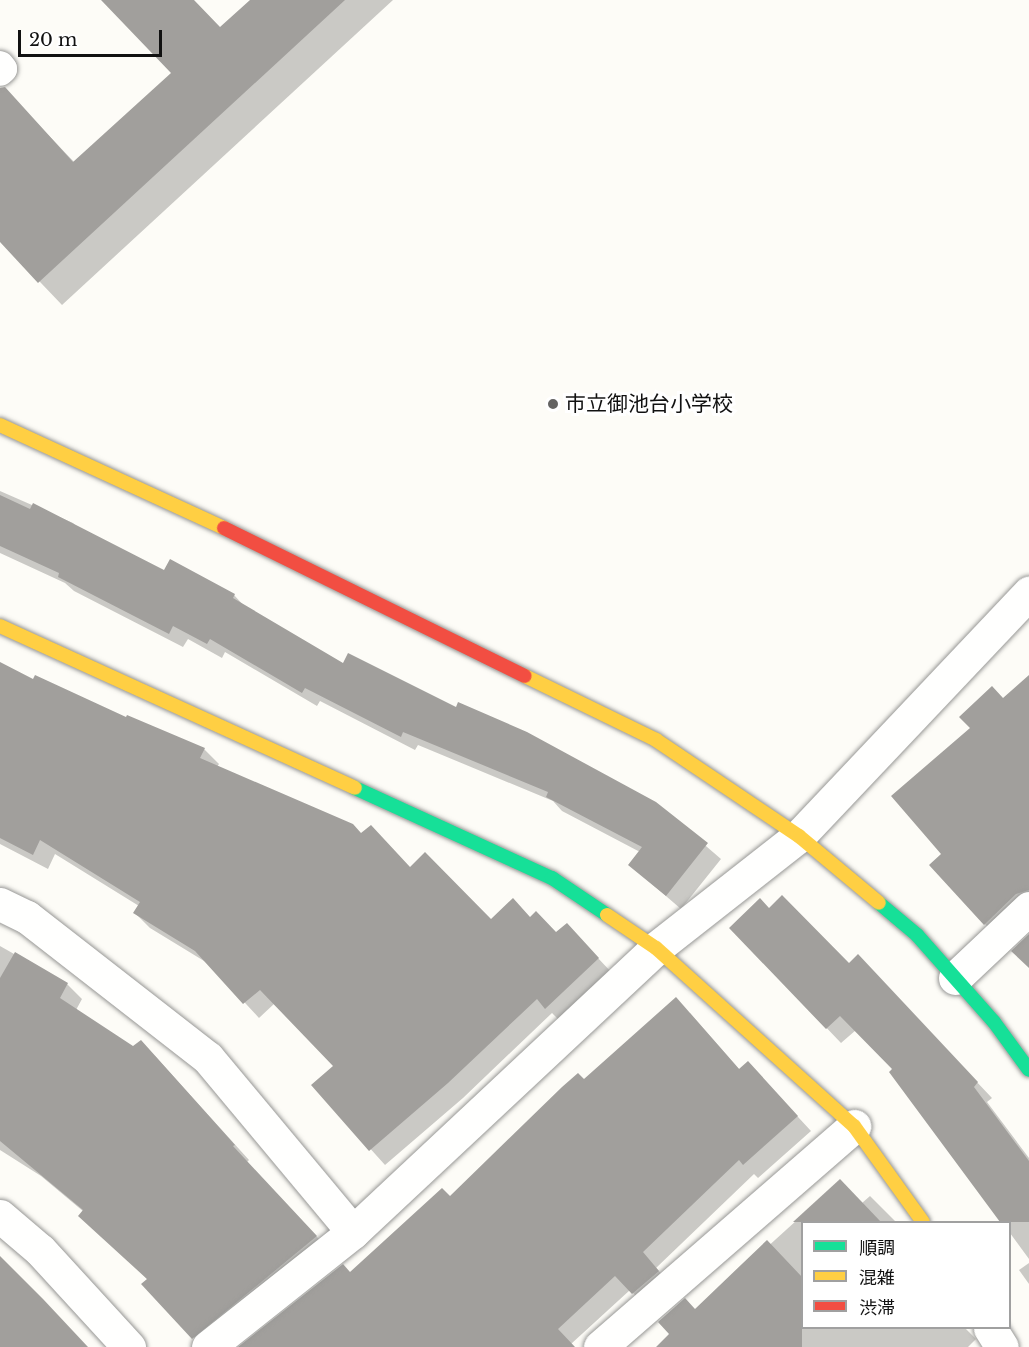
<!DOCTYPE html>
<meta charset="utf-8">
<style>
body{margin:0}
#map{position:relative;width:1029px;height:1347px;overflow:hidden;background:#fdfcf7;font-family:"Libre Baskerville","Noto Sans JP",serif}
div>[style]{position:absolute}
.shadow>*{inset:0;background:#0003}
.building>*{inset:0;background:#a19f9c}
.roads{filter:drop-shadow(0 0 2px #979795) drop-shadow(0 0 2px #979795)}
.lane>*{height:28px;margin:-14px;padding:0 14px;transform-origin:14px;border-radius:14px;background:#fffffe}
.street>*{height:33px;margin:-16.5px;padding:0 16.5px;transform-origin:16.5px;border-radius:16.5px;background:#fffffe}
.fast>*{height:14px;margin:-7px;padding:0 7px;transform-origin:7px;border-radius:7px;background:#16e098}
.slow>*{height:14px;margin:-7px;padding:0 7px;transform-origin:7px;border-radius:7px;background:#ffcf43}
.jam>*{height:14px;margin:-7px;padding:0 7px;transform-origin:7px;border-radius:7px;background:#f24e42}
.dots>*{width:16px;height:16px;translate:-50% -50%;box-sizing:border-box;border:3px solid #fff;border-radius:50%}
span{translate:-50% -50%;white-space:nowrap;text-align:center;line-height:1.15;-webkit-text-stroke:6px #fff;paint-order:stroke}
.poi-label{font-size:21px;color:#111}
.left{translate:0 -50%;text-align:left}
.legend{position:absolute;left:801px;top:1221px;width:210px;height:108px;box-sizing:border-box;background:#fff;border:2px solid #a0a0a0;margin:0;padding:8px 10px;list-style:none;font-size:18px;color:#111}
.legend li{display:flex;align-items:center;gap:12px;height:30px}
.legend b{width:30px;border:2px solid #a0a0a0}
.scale{position:absolute;left:18px;top:30px;width:144px;height:27px;box-sizing:border-box;border:3px solid #111;border-top:0;padding-left:8px;font-size:18px;line-height:21px;white-space:nowrap;color:#111;-webkit-text-stroke:4px #fff;paint-order:stroke}
</style>
<div id="map">
<div class="shadow">
<div style="clip-path:polygon(104px 0,193px 0,221px 29px,252px 0,393px 0,62px 305px,0 240px,0 114px,15px 100px,75px 163px,173px 73px)"></div>
<div style="clip-path:polygon(0 491px,73px 523px,79px 529px,165px 572px,234px 595px,246px 608px,344px 665px,457px 709px,656px 803px,721px 859px,681px 909px,630px 865px,640px 852px,562px 811px,553px 801px,418px 745px,415px 750px,320px 701px,317px 706px,225px 652px,222px 658px,188px 639px,183px 647px,74px 591px,65px 583px,0 553px)"></div>
<div style="clip-path:polygon(0 664px,34px 681px,204px 749px,219px 764px,217px 767px,361px 835px,491px 921px,530px 918px,557px 934px,581px 940px,613px 974px,561px 1022px,552px 1013px,463px 1098px,385px 1165px,313px 1085px,335px 1066px,275px 1003px,259px 1018px,209px 964px,150px 928px,135px 913px,139px 906px,55px 854px,48px 869px,0 844px)"></div>
<div style="clip-path:polygon(1029px 677px,1029px 906px,997px 937px,985px 924px,943px 854px,1004px 700px)"></div>
<div style="clip-path:polygon(770px 910px,849px 965px,872px 971px,992px 1098px,987px 1102px,1029px 1158px,1029px 1259px,1010px 1233px,1010px 1222px,1002px 1222px,891px 1072px,894px 1069px,856px 1030px,841px 1043px,731px 928px)"></div>
<div style="clip-path:polygon(0 946px,67px 984px,82px 999px,76px 1010px,133px 1047px,155px 1056px,249px 1160px,247px 1162px,331px 1252px,202px 1347px,148px 1280px,84px 1212px,41px 1176px,0 1150px)"></div>
<div style="clip-path:polygon(690px 1013px,740px 1070px,748px 1063px,811px 1131px,758px 1178px,754px 1174px,656px 1268px,673px 1286px,648px 1308px,630px 1290px,571px 1344px,574px 1347px,239px 1347px,351px 1273px,450px 1198px,584px 1081px)"></div>
<div style="clip-path:polygon(840px 1181px,862px 1203px,870px 1196px,896px 1222px,802px 1222px,802px 1328px,965px 1328px,976px 1339px,968px 1347px,657px 1347px)"></div>
<div style="clip-path:polygon(1029px 1263px,1029px 1284px,1019px 1270px)"></div>
</div>
<div class="building">
<div style="clip-path:polygon(101px 0,194px 0,220px 27px,250px 0,345px 0,38px 283px,0 242px,0 88px,5px 87px,73px 162px,171px 73px)"></div>
<div style="clip-path:polygon(0 495px,30px 509px,33px 503px,164px 570px,170px 559px,235px 594px,233px 598px,343px 663px,348px 653px,456px 707px,458px 702px,527px 732px,656px 802px,708px 843px,666px 896px,628px 865px,642px 847px,546px 797px,548px 792px,403px 732px,401px 737px,305px 688px,302px 693px,210px 639px,207px 644px,173px 626px,169px 634px,58px 577px,59px 573px,0 546px)"></div>
<div style="clip-path:polygon(0 662px,33px 679px,35px 675px,126px 717px,127px 715px,205px 748px,200px 758px,353px 824px,361px 833px,371px 825px,410px 867px,425px 852px,491px 919px,513px 898px,530px 917px,536px 911px,556px 932px,567px 923px,599px 958px,545px 1009px,537px 999px,448px 1083px,369px 1151px,311px 1085px,333px 1066px,260px 990px,243px 1004px,195px 951px,133px 913px,140px 902px,40px 840px,33px 855px,0 838px)"></div>
<div style="clip-path:polygon(1029px 675px,1029px 890px,1016px 894px,984px 925px,929px 865px,941px 854px,891px 796px,970px 728px,959px 717px,992px 686px,1003px 698px)"></div>
<div style="clip-path:polygon(782px 895px,849px 963px,858px 954px,978px 1082px,974px 1087px,1029px 1161px,1029px 1222px,1000px 1222px,889px 1072px,892px 1069px,840px 1016px,826px 1029px,729px 928px,760px 898px,769px 908px)"></div>
<div style="clip-path:polygon(1029px 934px,1029px 968px,1011px 951px)"></div>
<div style="clip-path:polygon(15px 952px,68px 983px,60px 998px,133px 1046px,141px 1040px,235px 1145px,233px 1146px,317px 1236px,192px 1339px,141px 1284px,147px 1279px,78px 1216px,83px 1210px,0 1141px,0 978px)"></div>
<div style="clip-path:polygon(676px 997px,739px 1069px,748px 1061px,798px 1116px,743px 1165px,739px 1160px,643px 1252px,659px 1271px,632px 1294px,615px 1276px,558px 1329px,575px 1347px,238px 1347px,343px 1264px,350px 1272px,442px 1188px,450px 1196px,562px 1087px,578px 1073px,584px 1079px)"></div>
<div style="clip-path:polygon(840px 1179px,881px 1222px,793px 1222px)"></div>
<div style="clip-path:polygon(767px 1240px,802px 1277px,802px 1347px,656px 1347px,669px 1334px,658px 1322px,685px 1298px,695px 1309px)"></div>
<div style="clip-path:polygon(0 1256px,43px 1299px,88px 1347px,0 1347px)"></div>
</div>
<div class="roads">
<div class="lane">
<div style="left:0;top:65px;width:5px;rotate:53deg"></div>
<div style="left:3px;top:69px;width:4px;rotate:135deg"></div>
</div>
<div class="street">
<div style="left:0;top:904px;width:30px;rotate:26deg"></div>
<div style="left:27px;top:917px;width:229px;rotate:37.9deg"></div>
<div style="left:208px;top:1058px;width:226px;rotate:50.2deg"></div>
<div style="left:955px;top:978px;width:102px;rotate:-43.4deg"></div>
<div style="left:0;top:1216px;width:52px;rotate:40.4deg"></div>
<div style="left:40px;top:1250px;width:132px;rotate:47.5deg"></div>
<div style="left:990px;top:1328px;width:22px;rotate:58deg"></div>
<div style="left:208px;top:1347px;width:185px;rotate:-38.4deg"></div>
<div style="left:353px;top:1232px;width:415px;rotate:-43.1deg"></div>
<div style="left:656px;top:948px;width:182px;rotate:-38.1deg"></div>
<div style="left:799px;top:836px;width:335px;rotate:-46.6deg"></div>
<div style="left:600px;top:1347px;width:337px;rotate:-41deg"></div>
</div>
<div class="fast">
<div style="left:355px;top:788px;width:217px;rotate:24.6deg"></div>
<div style="left:552px;top:878px;width:66px;rotate:33.9deg"></div>
<div style="left:879px;top:903px;width:50px;rotate:40.1deg"></div>
<div style="left:917px;top:935px;width:116px;rotate:48.5deg"></div>
<div style="left:994px;top:1022px;width:59px;rotate:53.9deg"></div>
</div>
<div class="slow">
<div style="left:0;top:425px;width:247px;rotate:24.7deg"></div>
<div style="left:0;top:626px;width:390px;rotate:24.5deg"></div>
<div style="left:525px;top:676px;width:146px;rotate:26deg"></div>
<div style="left:656px;top:740px;width:172px;rotate:33.9deg"></div>
<div style="left:799px;top:836px;width:104px;rotate:39.9deg"></div>
<div style="left:607px;top:915px;width:59px;rotate:34deg"></div>
<div style="left:656px;top:948px;width:266px;rotate:42deg"></div>
<div style="left:854px;top:1126px;width:118px;rotate:54.3deg"></div>
</div>
<div class="jam">
<div style="left:224px;top:528px;width:335px;rotate:26.2deg"></div>
</div>
</div>
<div class="dots">
<div style="left:553px;top:404px;background:#646362"></div>
</div>
<div class="poi-label">
<span class="left" style="left:565px;top:404px">市立御池台小学校</span>
</div>
<ul class="legend">
<li><b style="height:8px;background:#16e098"></b>順調</li>
<li><b style="height:8px;background:#ffcf43"></b>混雑</li>
<li><b style="height:8px;background:#f24e42"></b>渋滞</li>
</ul>
<div class="scale">20 m</div>
</div>
